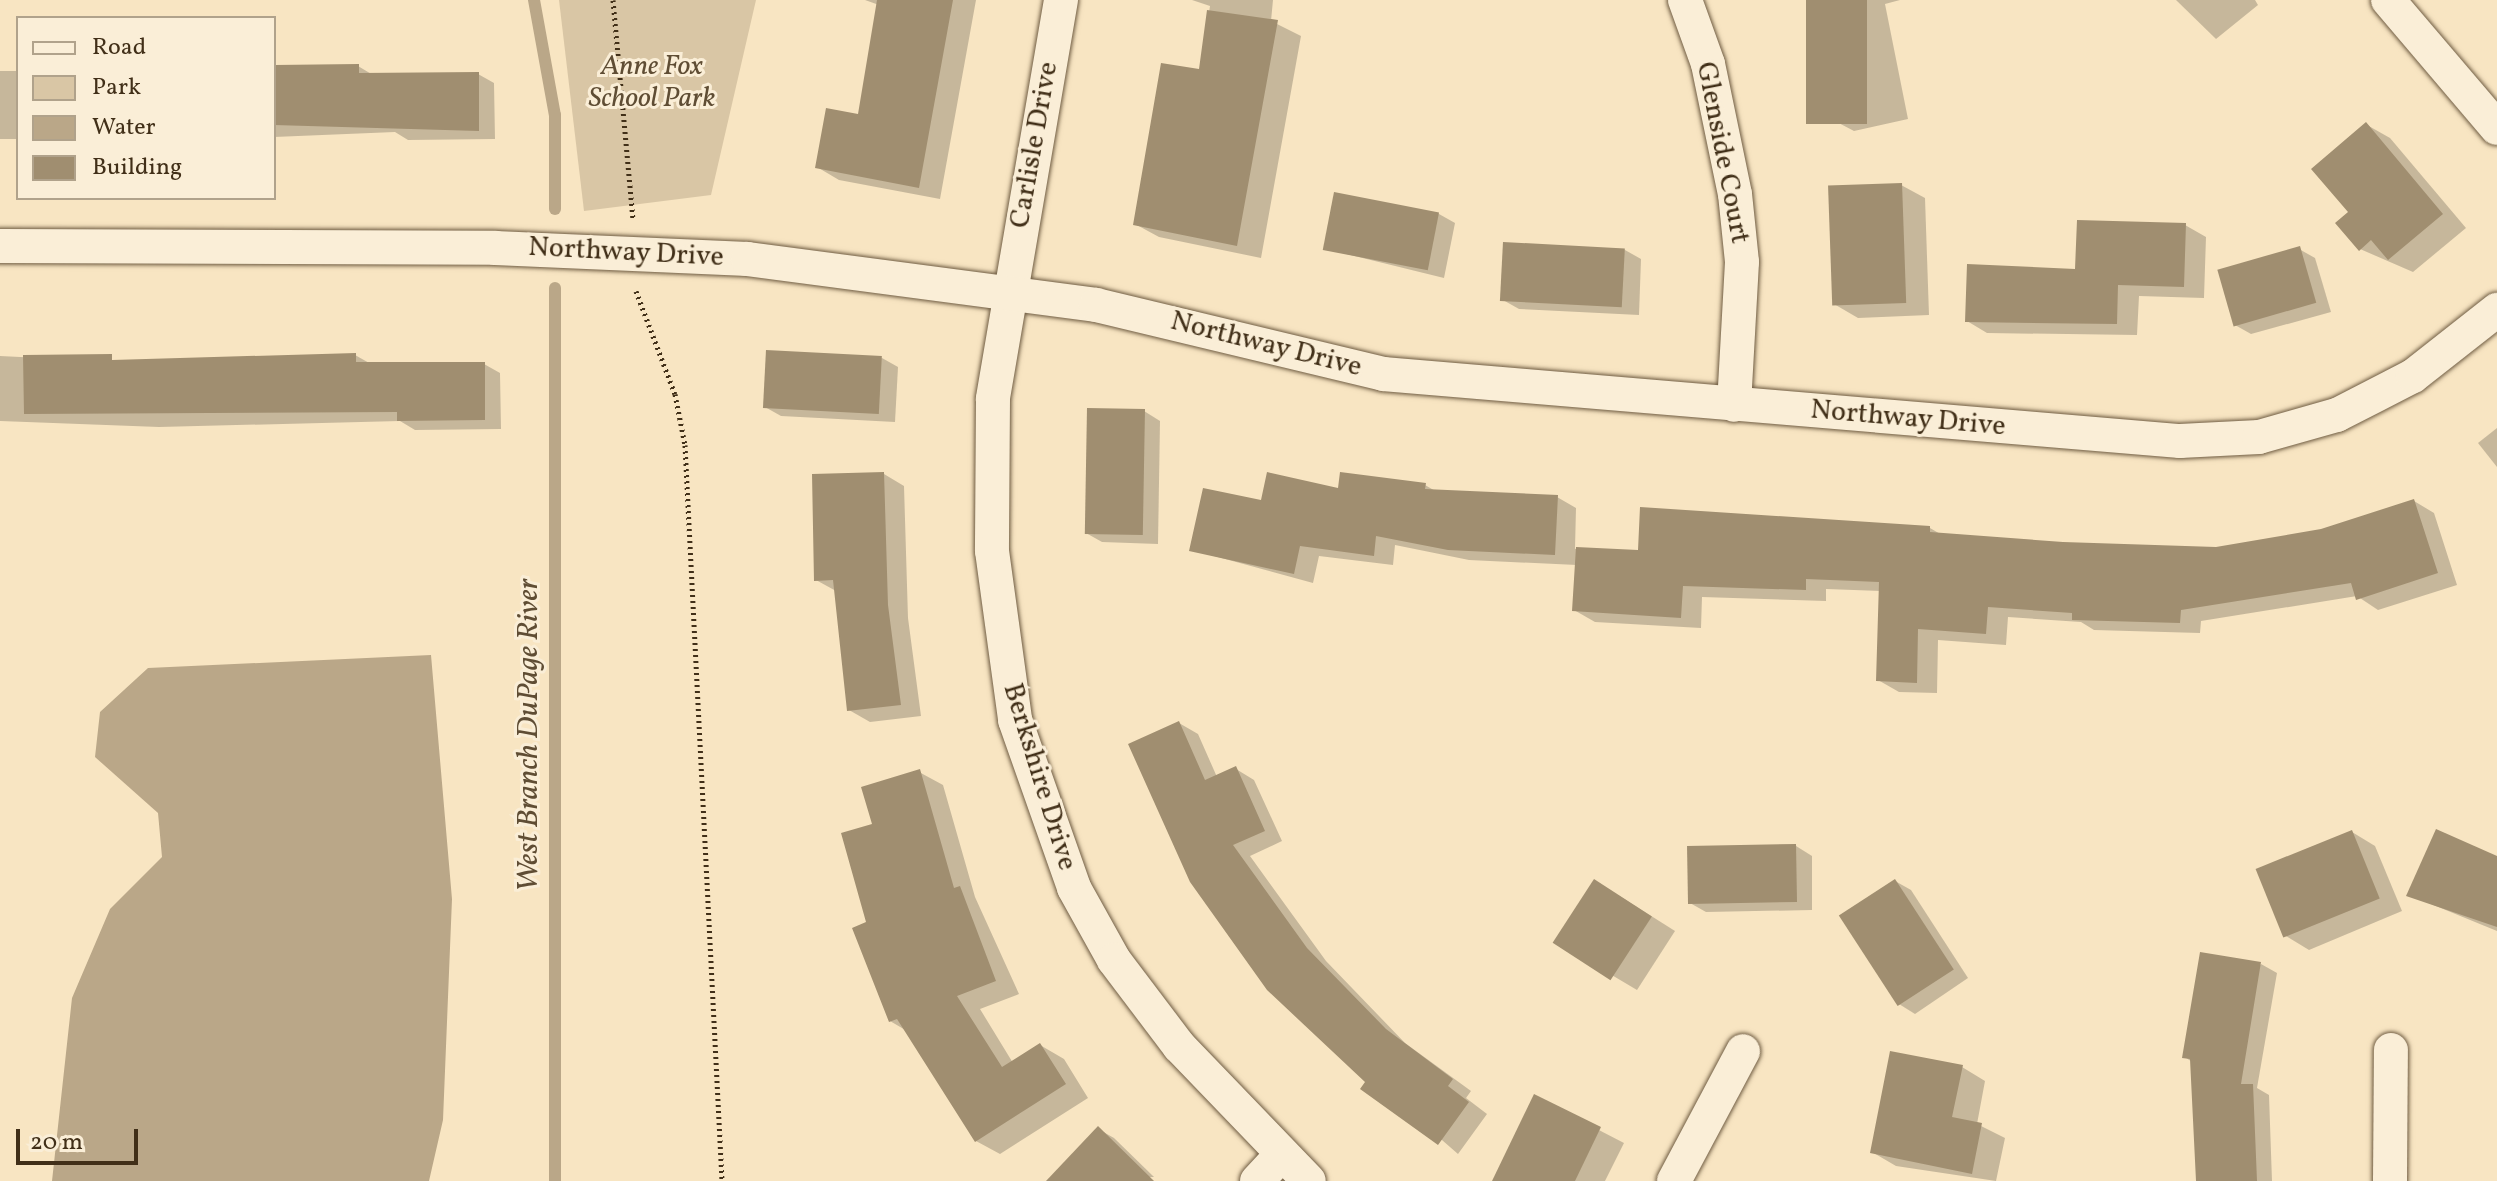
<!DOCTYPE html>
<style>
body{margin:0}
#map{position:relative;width:2497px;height:1181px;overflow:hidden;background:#f8e5c2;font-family:Vollkorn,serif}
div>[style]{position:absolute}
.green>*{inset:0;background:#d9c6a5}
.water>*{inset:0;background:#baa788}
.shadow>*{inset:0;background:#0003;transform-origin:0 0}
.stream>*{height:12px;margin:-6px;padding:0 6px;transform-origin:6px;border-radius:6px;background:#baa788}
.building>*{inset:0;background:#a08e70;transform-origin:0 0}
.path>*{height:5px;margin-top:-2.5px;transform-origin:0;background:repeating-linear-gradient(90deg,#412f18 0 2px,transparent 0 6px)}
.roads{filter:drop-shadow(0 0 2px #6f5c42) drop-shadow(0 0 2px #6f5c42)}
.minor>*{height:34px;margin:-17px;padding:0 17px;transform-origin:17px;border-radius:17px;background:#faeed7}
span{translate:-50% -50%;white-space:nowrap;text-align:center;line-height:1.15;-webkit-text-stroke:6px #faeed7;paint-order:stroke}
.park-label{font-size:28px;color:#5f4d34;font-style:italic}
.street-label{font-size:28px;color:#412f18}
.water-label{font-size:30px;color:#5f4d34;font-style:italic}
.legend{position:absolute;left:16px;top:16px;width:260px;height:184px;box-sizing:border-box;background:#faeed7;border:2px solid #b0a28b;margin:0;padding:10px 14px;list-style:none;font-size:24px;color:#412f18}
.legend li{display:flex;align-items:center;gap:16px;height:40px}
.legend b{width:40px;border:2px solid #b0a28b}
.scale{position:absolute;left:16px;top:1129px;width:122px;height:36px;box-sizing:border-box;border:4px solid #412f18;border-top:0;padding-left:10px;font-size:24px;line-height:28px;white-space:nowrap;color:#412f18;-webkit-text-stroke:6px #faeed7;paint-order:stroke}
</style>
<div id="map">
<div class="green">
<div style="clip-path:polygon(559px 0,756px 0,711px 195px,584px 211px)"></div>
</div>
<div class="water">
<div style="clip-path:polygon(431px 655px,452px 899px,443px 1120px,429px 1181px,52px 1181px,72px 998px,110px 909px,162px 857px,158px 813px,95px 757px,100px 712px,148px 668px)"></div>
</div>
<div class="shadow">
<div style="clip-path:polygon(865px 0,976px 0,940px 199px,839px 180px,817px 167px,860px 117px,879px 5px)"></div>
<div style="clip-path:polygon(1192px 0,1273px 0,1271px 21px,1301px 36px,1261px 258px,1159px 237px,1135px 224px,1200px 71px,1210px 6px)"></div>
<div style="clip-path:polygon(1807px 0,1900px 0,1885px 4px,1908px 119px,1854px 131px,1833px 120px)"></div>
<div style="clip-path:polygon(2176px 0,2255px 0,2258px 5px,2216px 39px)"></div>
<div style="clip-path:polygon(358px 66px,373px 75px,478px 74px,494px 83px,495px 139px,408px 140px,395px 132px,274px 137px,274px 70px)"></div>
<div style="left:0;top:71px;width:18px;height:68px"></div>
<div style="clip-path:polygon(2367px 125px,2390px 138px,2466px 228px,2413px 272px,2360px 249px,2350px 212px)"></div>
<div style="clip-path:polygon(1901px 185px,1925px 198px,1929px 315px,1858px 318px,1834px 304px)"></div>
<div style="clip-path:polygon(1439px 214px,1455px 223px,1444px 278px,1326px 249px)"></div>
<div style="clip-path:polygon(2185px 225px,2206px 237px,2204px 298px,2139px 296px,2137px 335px,1987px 333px,1967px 321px)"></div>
<div style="clip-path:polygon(2299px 249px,2315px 258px,2331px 312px,2251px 334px,2235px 325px)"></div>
<div style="clip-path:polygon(1625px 250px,1641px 259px,1639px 315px,1519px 309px,1503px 300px)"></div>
<div style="clip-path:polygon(355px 355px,371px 364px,484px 364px,500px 373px,501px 429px,415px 430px,400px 421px,159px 427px,0 421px,0 356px,122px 362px)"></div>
<div style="clip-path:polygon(882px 358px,898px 367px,895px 422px,781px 416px,765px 407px)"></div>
<div style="clip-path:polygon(1144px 411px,1160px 421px,1158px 544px,1102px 542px,1086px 533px)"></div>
<div style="clip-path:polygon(2497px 428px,2497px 467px,2478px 443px)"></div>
<div style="clip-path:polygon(884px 474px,904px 486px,908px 618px,921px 716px,870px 722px,849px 710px,836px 591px,816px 580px)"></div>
<div style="clip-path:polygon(1425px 485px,1437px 492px,1557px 497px,1576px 508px,1575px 549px,1640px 552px,1930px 528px,1942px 535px,2063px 544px,2216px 549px,2321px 531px,2414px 501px,2434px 513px,2457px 585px,2378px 610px,2357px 596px,2201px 621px,2200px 633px,2094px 630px,2081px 622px,2008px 617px,2006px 645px,1938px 640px,1937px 693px,1899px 692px,1878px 680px,1881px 591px,1826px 589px,1826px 601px,1702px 597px,1701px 628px,1595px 622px,1574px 610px,1577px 565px,1469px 560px,1395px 545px,1393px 565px,1319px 556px,1313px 583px,1192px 550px,1263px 503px)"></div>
<div style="clip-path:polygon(1179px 723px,1198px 734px,1217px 777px,1236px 769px,1254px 780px,1282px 841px,1250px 856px,1326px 961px,1405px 1043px,1471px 1091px,1466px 1098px,1487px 1114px,1458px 1154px,1269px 989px)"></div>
<div style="clip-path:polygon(919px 772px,943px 785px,975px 897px,1019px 994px,980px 1009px,1013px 1063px,1040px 1045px,1064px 1059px,1088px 1098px,1000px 1154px,976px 1141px,907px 1031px,890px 1021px,869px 924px,875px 826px)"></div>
<div style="clip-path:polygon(2352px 832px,2375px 846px,2402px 911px,2309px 950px,2286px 936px)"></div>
<div style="clip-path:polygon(1796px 846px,1812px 856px,1812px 910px,1706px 912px,1690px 903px)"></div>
<div style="clip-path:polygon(2497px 858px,2497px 931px,2409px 895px)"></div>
<div style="clip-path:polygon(1895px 881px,1911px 890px,1968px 978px,1915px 1014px,1899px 1004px)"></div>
<div style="clip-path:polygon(1618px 895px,1675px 931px,1637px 990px,1556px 942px)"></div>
<div style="clip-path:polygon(2261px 964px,2277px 973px,2257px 1088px,2269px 1095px,2272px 1181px,2198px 1181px,2192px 1062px,2185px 1057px)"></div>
<div style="clip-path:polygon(1962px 1067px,1985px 1081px,1977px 1124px,2005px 1138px,1996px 1181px,1896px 1166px,1872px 1152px)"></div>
<div style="clip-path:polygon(1535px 1097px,1624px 1143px,1605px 1181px,1494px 1181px)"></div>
<div style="clip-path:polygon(1098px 1129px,1114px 1138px,1154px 1177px,1049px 1181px)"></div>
</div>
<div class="stream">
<div style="left:534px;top:0;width:117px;rotate:79.7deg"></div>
<div style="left:555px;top:115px;width:94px;rotate:90deg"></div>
<div style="left:555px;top:288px;width:893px;rotate:90deg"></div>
</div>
<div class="building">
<div style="clip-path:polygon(877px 0,953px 0,919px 188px,815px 168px,826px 108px,858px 114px)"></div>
<div style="left:1806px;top:0;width:61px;height:124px"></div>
<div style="clip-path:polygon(1207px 10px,1278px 20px,1237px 246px,1133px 225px,1161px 63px,1199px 69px)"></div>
<div style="clip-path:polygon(359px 64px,359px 73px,479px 72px,479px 131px,274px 125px,274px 65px)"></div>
<div style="clip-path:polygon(2366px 122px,2443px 214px,2388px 260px,2371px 240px,2359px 251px,2335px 223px,2348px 212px,2311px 169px)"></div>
<div style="left:1902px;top:183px;width:120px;height:74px;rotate:88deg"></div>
<div style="left:1334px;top:192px;width:107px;height:59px;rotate:11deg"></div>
<div style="clip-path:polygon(2077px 220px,2186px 223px,2184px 287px,2118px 285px,2117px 324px,1965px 322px,1967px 264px,2075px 269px)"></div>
<div style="left:1503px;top:242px;width:122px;height:59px;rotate:3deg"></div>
<div style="left:2300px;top:246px;width:59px;height:86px;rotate:74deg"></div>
<div style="left:766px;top:350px;width:116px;height:58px;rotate:3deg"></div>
<div style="clip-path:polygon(356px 353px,356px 362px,485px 362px,485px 420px,397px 421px,397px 412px,24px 414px,23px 355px,112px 354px,112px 360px)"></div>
<div style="left:1087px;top:408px;width:58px;height:126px;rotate:1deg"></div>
<div style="clip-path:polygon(884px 472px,888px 605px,901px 705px,847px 711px,833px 580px,814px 581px,812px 474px)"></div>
<div style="clip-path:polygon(1267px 472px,1338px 488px,1340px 472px,1426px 483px,1425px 489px,1558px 495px,1555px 555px,1448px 550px,1376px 536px,1374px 556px,1300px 546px,1294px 574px,1189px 551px,1203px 488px,1261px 500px)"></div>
<div style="clip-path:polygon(2414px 499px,2438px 573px,2356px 600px,2351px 583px,2181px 610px,2180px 623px,2072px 620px,2072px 613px,1988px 607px,1986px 634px,1918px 629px,1917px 683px,1876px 681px,1879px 582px,1806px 579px,1806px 590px,1683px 586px,1681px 618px,1572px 611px,1576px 547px,1638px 550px,1640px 507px,1930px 526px,1930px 532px,2063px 542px,2216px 547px,2321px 529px)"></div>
<div style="clip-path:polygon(1179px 721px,1205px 780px,1236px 766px,1265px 831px,1233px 845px,1307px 948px,1386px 1029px,1453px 1079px,1448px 1086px,1469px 1102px,1438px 1145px,1360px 1089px,1365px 1082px,1267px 990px,1190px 882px,1128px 744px)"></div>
<div style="clip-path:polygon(920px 769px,954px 888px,960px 886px,996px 981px,957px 996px,1002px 1067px,1040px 1043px,1066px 1084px,975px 1142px,897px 1019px,889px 1022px,852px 928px,866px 922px,841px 833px,872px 824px,861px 787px)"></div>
<div style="clip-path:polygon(2436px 829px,2497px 856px,2497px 927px,2406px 896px)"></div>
<div style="left:2352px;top:830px;width:74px;height:104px;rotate:68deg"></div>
<div style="left:1796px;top:844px;width:58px;height:109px;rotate:89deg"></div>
<div style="left:1594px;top:879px;width:69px;height:76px;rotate:33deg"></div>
<div style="left:1895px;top:879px;width:108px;height:67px;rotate:57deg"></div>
<div style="clip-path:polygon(2200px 952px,2261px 962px,2241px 1084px,2253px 1084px,2257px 1181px,2196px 1181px,2190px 1059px,2182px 1058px)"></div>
<div style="clip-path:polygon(1890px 1051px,1963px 1065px,1952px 1117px,1982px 1123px,1972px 1174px,1870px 1153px)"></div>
<div style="clip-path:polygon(1534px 1094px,1601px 1127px,1575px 1181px,1492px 1181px)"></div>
<div style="clip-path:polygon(1098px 1126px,1154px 1181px,1046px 1181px)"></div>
</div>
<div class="path">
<div style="left:613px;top:0;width:219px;rotate:84.8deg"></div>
<div style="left:636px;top:291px;width:110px;rotate:69.3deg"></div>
<div style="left:675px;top:394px;width:52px;rotate:78.9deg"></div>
<div style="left:685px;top:445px;width:737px;rotate:87.12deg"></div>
</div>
<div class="roads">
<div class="minor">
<div style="left:1061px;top:0;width:405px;rotate:99.7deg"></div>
<div style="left:993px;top:399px;width:152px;rotate:90.4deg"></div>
<div style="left:992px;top:551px;width:171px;rotate:82.2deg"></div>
<div style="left:1015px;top:720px;width:178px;rotate:70.6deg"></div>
<div style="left:1074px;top:888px;width:82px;rotate:60.9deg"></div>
<div style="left:1114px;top:960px;width:108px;rotate:52.9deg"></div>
<div style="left:1179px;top:1046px;width:187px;rotate:46.1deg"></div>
<div style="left:1685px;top:0;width:68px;rotate:70.2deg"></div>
<div style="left:1708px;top:64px;width:133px;rotate:78.3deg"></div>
<div style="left:1735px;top:194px;width:68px;rotate:84.1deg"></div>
<div style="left:1742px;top:262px;width:143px;rotate:93.2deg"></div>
<div style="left:2388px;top:0;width:168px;rotate:49.6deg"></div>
<div style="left:0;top:246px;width:495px;rotate:0.2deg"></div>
<div style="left:495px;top:248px;width:253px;rotate:2.5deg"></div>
<div style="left:748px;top:259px;width:351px;rotate:7.5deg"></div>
<div style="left:1096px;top:305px;width:295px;rotate:13.5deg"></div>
<div style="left:1383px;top:374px;width:800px;rotate:4.81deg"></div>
<div style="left:2180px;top:441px;width:79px;rotate:-2.9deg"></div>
<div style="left:2259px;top:437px;width:81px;rotate:-15.8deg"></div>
<div style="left:2337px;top:415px;width:85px;rotate:-27.2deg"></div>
<div style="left:2413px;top:376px;width:107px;rotate:-38.2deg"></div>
<div style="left:1257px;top:1181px;width:34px;rotate:-47deg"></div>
<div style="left:1674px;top:1181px;width:147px;rotate:-62deg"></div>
<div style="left:2390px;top:1181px;width:131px;rotate:-89.6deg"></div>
</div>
</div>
<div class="park-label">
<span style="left:652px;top:83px">Anne Fox<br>School Park</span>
</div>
<div class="street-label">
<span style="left:1035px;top:145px;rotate:-80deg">Carlisle Drive</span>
<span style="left:1722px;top:153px;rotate:79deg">Glenside Court</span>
<span style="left:626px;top:253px;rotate:3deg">Northway Drive</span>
<span style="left:1266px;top:345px;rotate:14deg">Northway Drive</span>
<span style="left:1908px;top:419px;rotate:5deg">Northway Drive</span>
<span style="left:1039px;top:777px;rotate:73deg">Berkshire Drive</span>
</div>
<div class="water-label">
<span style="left:529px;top:735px;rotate:-90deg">West Branch DuPage River</span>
</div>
<ul class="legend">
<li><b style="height:10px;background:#faeed7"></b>Road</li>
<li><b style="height:22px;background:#d9c6a5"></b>Park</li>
<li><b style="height:22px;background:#baa788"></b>Water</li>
<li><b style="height:22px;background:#a08e70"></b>Building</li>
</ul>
<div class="scale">20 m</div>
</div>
